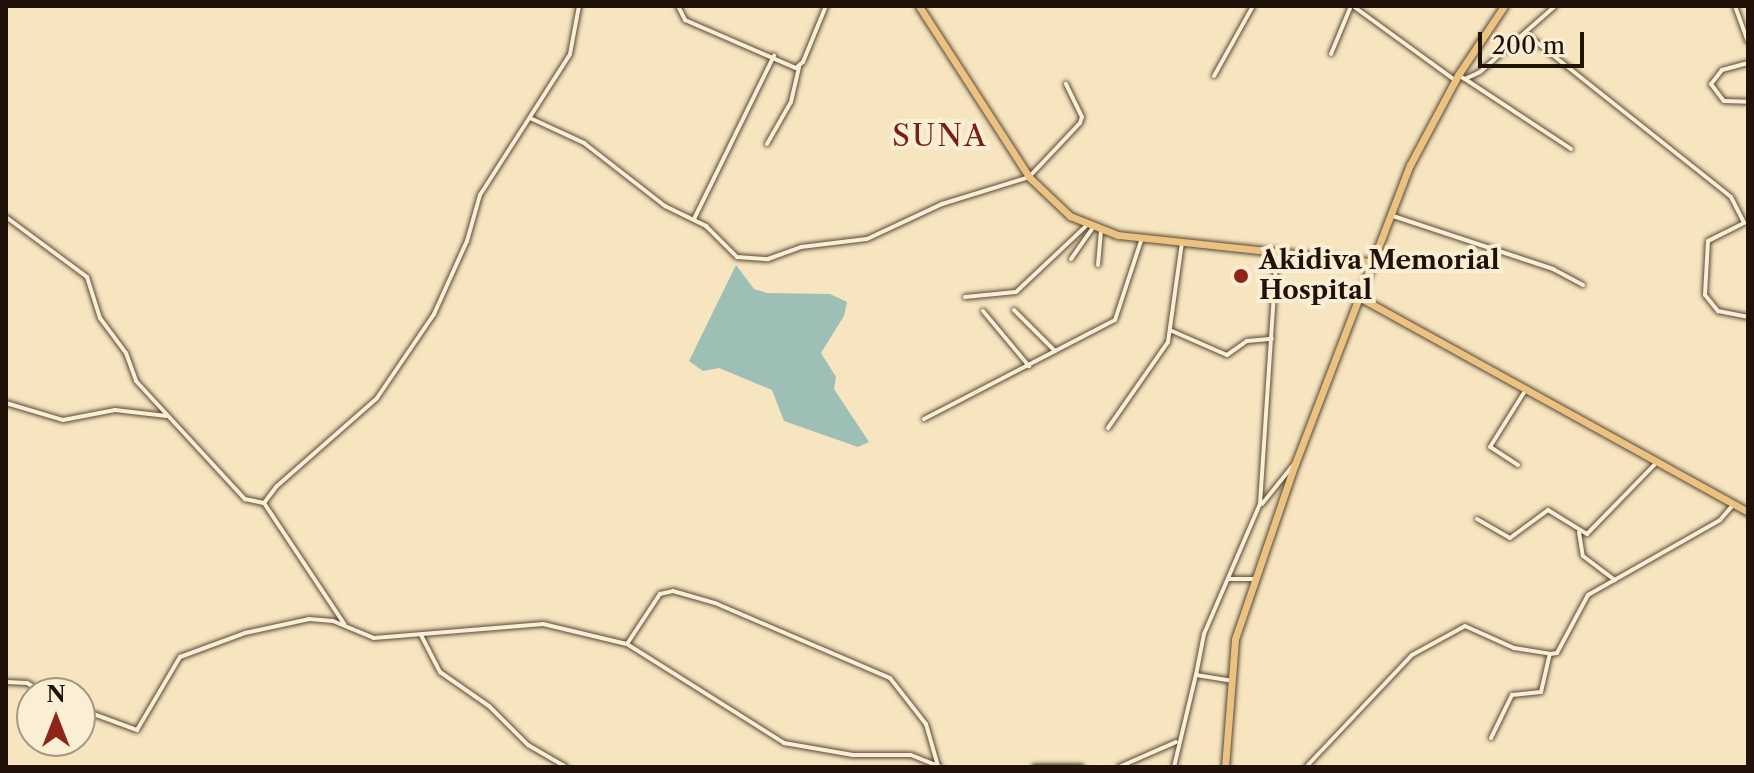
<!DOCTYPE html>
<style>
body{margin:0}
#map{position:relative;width:1754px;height:773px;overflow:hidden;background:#f7e5bf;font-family:"Libre Caslon Text",serif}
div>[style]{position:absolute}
.water>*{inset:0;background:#9dbfb5}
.roads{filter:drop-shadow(0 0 2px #564736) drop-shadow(0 0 2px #564736)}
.minor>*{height:4px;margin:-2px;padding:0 2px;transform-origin:2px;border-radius:2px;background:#faeed5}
.highway>*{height:7px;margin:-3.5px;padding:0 3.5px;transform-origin:3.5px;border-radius:3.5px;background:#ecc280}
.dots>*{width:22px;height:22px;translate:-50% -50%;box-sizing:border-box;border:4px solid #faeed5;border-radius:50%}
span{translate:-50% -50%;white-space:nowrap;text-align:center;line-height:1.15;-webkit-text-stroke:8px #faeed5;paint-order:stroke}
.poi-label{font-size:26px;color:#211209;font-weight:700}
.left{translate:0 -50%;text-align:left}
.quarter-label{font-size:30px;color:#7a1f14;letter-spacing:2px}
.frame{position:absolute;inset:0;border:8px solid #211209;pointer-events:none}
.north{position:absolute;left:16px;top:677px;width:80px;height:80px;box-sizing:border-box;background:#faeed5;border:2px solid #a39683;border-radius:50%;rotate:0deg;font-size:22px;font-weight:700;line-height:32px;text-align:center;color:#211209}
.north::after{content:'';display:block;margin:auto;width:28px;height:36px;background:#8f2418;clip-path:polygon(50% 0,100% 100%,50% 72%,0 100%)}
.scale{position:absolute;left:1478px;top:32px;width:106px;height:36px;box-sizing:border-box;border:4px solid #211209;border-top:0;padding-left:10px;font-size:24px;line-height:28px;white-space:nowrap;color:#211209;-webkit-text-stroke:6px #faeed5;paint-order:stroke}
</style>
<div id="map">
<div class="water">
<div style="clip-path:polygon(736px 265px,754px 289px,767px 293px,830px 294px,847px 302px,844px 316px,821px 353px,836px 377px,834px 389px,869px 442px,858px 447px,784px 421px,772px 390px,719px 368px,703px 371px,689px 361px)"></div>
</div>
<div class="roads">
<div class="minor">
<div style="left:678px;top:6px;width:16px;rotate:63deg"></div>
<div style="left:685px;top:20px;width:121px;rotate:23.4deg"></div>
<div style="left:796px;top:68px;width:9px;rotate:-41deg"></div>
<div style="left:803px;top:62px;width:61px;rotate:-67.7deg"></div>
<div style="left:1353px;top:6px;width:126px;rotate:36deg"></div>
<div style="left:1735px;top:6px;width:38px;rotate:70deg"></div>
<div style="left:1525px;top:33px;width:263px;rotate:38.5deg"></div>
<div style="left:1731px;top:197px;width:29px;rotate:63deg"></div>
<div style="left:1744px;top:223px;width:40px;rotate:153.4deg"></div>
<div style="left:1708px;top:241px;width:54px;rotate:93.2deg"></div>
<div style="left:1705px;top:295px;width:21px;rotate:51deg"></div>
<div style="left:1718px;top:311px;width:31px;rotate:11deg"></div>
<div style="left:1331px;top:54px;width:52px;rotate:-67.4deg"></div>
<div style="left:1748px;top:63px;width:27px;rotate:165deg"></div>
<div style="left:1722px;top:70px;width:18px;rotate:128deg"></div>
<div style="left:1711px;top:84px;width:21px;rotate:53deg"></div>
<div style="left:1724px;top:101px;width:24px;rotate:2deg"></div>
<div style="left:1458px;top:75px;width:8px;rotate:30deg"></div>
<div style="left:1465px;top:79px;width:17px;rotate:-25deg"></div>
<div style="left:1480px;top:72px;width:100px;rotate:-41.3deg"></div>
<div style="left:1214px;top:76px;width:80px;rotate:-60.9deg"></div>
<div style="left:1465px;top:79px;width:127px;rotate:33.4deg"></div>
<div style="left:530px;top:118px;width:60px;rotate:24.8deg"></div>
<div style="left:584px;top:143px;width:103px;rotate:37.9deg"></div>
<div style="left:665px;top:206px;width:46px;rotate:26deg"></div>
<div style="left:706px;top:226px;width:44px;rotate:45deg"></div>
<div style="left:737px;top:257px;width:31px;rotate:4deg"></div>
<div style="left:768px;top:259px;width:35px;rotate:-20deg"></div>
<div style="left:801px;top:247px;width:66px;rotate:-6.9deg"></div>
<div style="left:867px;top:239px;width:83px;rotate:-25deg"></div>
<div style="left:942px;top:204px;width:91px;rotate:-17.2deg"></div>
<div style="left:1029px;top:177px;width:74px;rotate:-46.6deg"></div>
<div style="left:1080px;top:123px;width:6px;rotate:-72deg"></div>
<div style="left:1082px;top:117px;width:37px;rotate:-116deg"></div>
<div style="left:767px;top:144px;width:48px;rotate:-60.3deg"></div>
<div style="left:791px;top:102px;width:36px;rotate:-77deg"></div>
<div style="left:1390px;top:215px;width:172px;rotate:18.3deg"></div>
<div style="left:1553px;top:269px;width:34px;rotate:28deg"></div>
<div style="left:6px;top:217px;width:101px;rotate:36.5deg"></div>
<div style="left:87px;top:277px;width:43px;rotate:72.4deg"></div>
<div style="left:100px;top:318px;width:44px;rotate:53.4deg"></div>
<div style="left:126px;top:353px;width:30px;rotate:70deg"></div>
<div style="left:136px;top:381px;width:161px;rotate:47.3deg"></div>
<div style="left:245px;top:499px;width:19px;rotate:12deg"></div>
<div style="left:694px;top:219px;width:182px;rotate:-63.9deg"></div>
<div style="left:1071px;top:259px;width:38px;rotate:-55deg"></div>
<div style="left:1098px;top:265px;width:34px;rotate:-85deg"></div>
<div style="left:965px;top:297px;width:51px;rotate:-5.6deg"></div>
<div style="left:1016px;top:292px;width:96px;rotate:-43.3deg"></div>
<div style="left:1014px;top:310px;width:58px;rotate:45deg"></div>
<div style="left:983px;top:311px;width:72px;rotate:50.1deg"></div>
<div style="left:1172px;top:331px;width:60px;rotate:23.6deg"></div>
<div style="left:1227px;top:355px;width:24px;rotate:-35deg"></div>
<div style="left:1247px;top:341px;width:25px;rotate:-5deg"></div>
<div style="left:6px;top:403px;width:59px;rotate:16.6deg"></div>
<div style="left:63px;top:420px;width:53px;rotate:-10.9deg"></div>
<div style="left:115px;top:410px;width:52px;rotate:6.6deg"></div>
<div style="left:924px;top:419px;width:215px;rotate:-27.4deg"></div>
<div style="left:1115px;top:320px;width:86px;rotate:-71.8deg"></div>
<div style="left:1108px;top:428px;width:105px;rotate:-55.1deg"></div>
<div style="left:1168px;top:342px;width:100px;rotate:-82deg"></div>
<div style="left:1518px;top:465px;width:33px;rotate:-147deg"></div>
<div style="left:1490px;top:447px;width:66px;rotate:-58deg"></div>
<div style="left:264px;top:503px;width:21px;rotate:-53deg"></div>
<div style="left:277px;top:486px;width:133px;rotate:-41.3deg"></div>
<div style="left:377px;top:398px;width:102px;rotate:-55.8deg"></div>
<div style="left:434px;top:314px;width:80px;rotate:-65.7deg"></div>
<div style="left:467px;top:241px;width:48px;rotate:-74.2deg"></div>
<div style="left:480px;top:195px;width:167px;rotate:-57.4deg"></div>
<div style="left:570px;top:54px;width:49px;rotate:-79.4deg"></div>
<div style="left:264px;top:503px;width:146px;rotate:56.4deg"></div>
<div style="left:1262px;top:504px;width:51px;rotate:-51.3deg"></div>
<div style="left:1477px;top:519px;width:38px;rotate:30deg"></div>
<div style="left:1510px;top:538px;width:47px;rotate:-36.4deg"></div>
<div style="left:1548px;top:510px;width:46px;rotate:31.6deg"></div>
<div style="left:1587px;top:534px;width:100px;rotate:-45.8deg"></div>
<div style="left:1579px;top:532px;width:24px;rotate:81deg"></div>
<div style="left:1583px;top:556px;width:40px;rotate:37deg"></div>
<div style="left:1229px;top:579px;width:24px"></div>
<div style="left:421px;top:635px;width:42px;rotate:62.8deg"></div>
<div style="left:440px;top:672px;width:60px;rotate:34.8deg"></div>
<div style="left:489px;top:706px;width:55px;rotate:45deg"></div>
<div style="left:528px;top:745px;width:44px;rotate:30.1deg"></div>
<div style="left:627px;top:644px;width:60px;rotate:-56.6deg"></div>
<div style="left:660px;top:594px;width:13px;rotate:-13deg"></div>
<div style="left:673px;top:591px;width:44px;rotate:15.9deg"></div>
<div style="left:715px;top:603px;width:190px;rotate:23.2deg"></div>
<div style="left:890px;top:678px;width:58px;rotate:52deg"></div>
<div style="left:926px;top:724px;width:44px;rotate:74.1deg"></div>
<div style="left:1196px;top:675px;width:42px;rotate:-79deg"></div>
<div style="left:1204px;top:634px;width:142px;rotate:-66.7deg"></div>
<div style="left:1260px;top:504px;width:254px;rotate:-86.2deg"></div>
<div style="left:6px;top:682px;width:21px;rotate:3deg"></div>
<div style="left:27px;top:683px;width:20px;rotate:30deg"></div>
<div style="left:80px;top:709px;width:61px;rotate:20.2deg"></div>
<div style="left:137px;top:730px;width:85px;rotate:-59.5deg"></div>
<div style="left:180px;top:657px;width:69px;rotate:-20.3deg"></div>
<div style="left:245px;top:633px;width:66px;rotate:-12.3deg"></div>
<div style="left:309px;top:619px;width:24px;rotate:5deg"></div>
<div style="left:333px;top:621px;width:44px;rotate:22.5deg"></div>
<div style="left:374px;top:638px;width:170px;rotate:-4.7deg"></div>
<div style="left:543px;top:624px;width:86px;rotate:13.4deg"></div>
<div style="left:627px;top:644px;width:186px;rotate:32.2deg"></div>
<div style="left:784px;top:743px;width:70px;rotate:9.9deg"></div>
<div style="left:853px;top:755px;width:58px"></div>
<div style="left:911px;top:755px;width:31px;rotate:22deg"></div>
<div style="left:1491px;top:738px;width:48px;rotate:-64deg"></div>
<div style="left:1512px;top:695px;width:29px;rotate:-6deg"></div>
<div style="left:1541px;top:692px;width:39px;rotate:-77deg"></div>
<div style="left:1550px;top:654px;width:7px;rotate:-8deg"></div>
<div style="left:1557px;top:653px;width:66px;rotate:-61.9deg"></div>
<div style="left:1588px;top:595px;width:152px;rotate:-29.6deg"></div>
<div style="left:1720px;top:520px;width:21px;rotate:-49deg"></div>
<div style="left:1034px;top:767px;width:48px"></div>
<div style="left:1119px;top:767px;width:62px;rotate:-23.7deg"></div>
<div style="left:1174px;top:767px;width:95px;rotate:-76.6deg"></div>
<div style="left:1196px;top:675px;width:33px;rotate:9deg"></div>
<div style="left:1306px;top:767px;width:154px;rotate:-46.6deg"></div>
<div style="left:1412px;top:655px;width:60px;rotate:-28.7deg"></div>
<div style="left:1465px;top:626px;width:54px;rotate:24.2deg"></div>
<div style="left:1514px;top:648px;width:36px;rotate:9deg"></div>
</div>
<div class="highway">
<div style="left:919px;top:6px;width:203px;rotate:57.2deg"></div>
<div style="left:1029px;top:177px;width:57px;rotate:43.6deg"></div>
<div style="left:1070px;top:216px;width:52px;rotate:21.6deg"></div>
<div style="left:1118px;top:235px;width:252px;rotate:6.1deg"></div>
<div style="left:1357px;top:296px;width:447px;rotate:28.9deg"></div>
<div style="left:1225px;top:767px;width:128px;rotate:-85.5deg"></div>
<div style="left:1235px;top:639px;width:185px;rotate:-71.1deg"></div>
<div style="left:1295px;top:464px;width:320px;rotate:-69deg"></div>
<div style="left:1410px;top:165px;width:102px;rotate:-61.9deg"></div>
<div style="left:1458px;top:75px;width:83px;rotate:-56.3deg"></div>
</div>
</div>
<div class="dots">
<div style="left:1241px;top:276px;background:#8f2418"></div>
</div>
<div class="poi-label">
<span class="left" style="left:1259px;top:276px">Akidiva Memorial<br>Hospital</span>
</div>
<div class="quarter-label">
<span style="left:940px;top:136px">SUNA</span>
</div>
<div class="frame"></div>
<div class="north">N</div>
<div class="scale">200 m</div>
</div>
